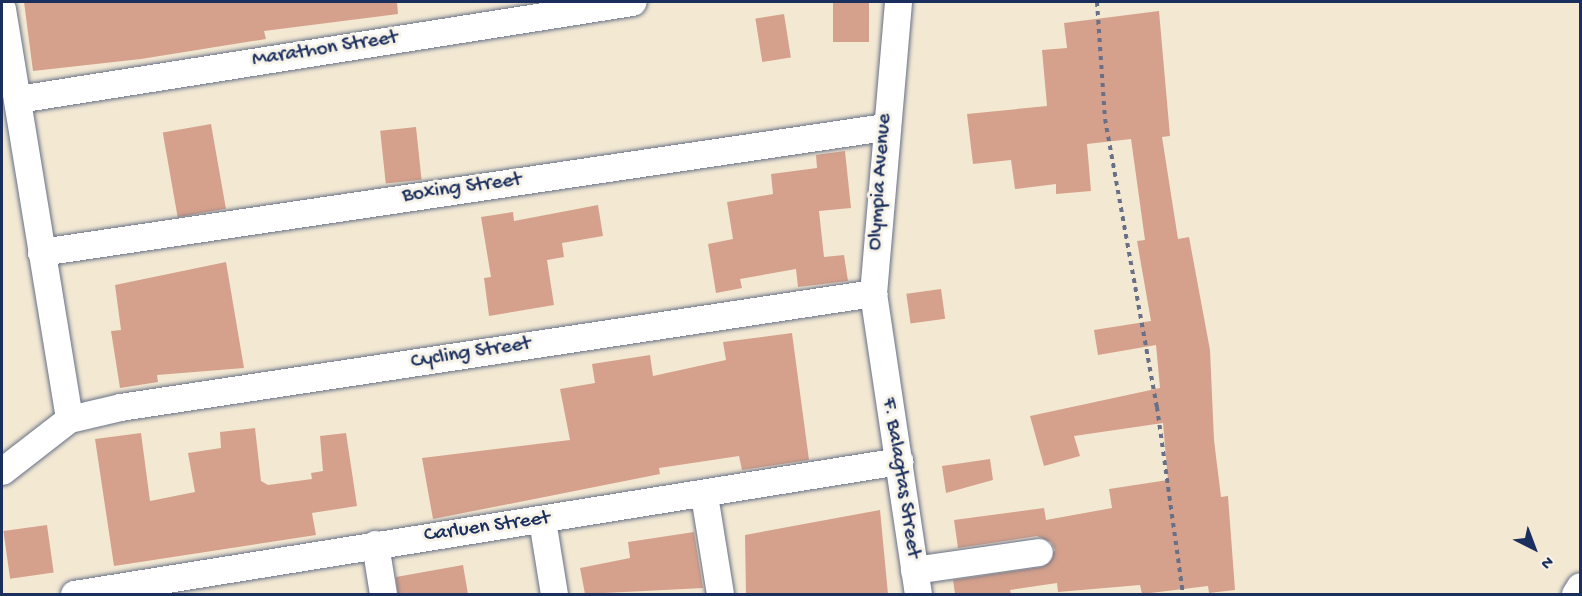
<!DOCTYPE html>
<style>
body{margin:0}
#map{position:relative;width:1582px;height:596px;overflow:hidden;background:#f3e9d3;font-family:"Gochi Hand",sans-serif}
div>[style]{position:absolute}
.building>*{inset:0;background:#d5a18c;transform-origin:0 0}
.path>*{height:4px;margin-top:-2px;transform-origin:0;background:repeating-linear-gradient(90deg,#677087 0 4.5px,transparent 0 9px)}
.roads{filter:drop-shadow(0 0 2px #677087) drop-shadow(0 0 2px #677087)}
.minor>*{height:27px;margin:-13.5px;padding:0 13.5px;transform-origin:13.5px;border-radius:13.5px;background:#fff}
span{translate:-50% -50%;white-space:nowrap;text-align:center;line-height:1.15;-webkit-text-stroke:6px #f7f3e8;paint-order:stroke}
.street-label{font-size:21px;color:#1b2f5e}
.frame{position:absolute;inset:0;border:3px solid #1b2f5e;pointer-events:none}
.north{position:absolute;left:1504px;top:518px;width:60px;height:60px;-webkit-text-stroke:4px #f7f3e8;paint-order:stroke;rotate:138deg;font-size:16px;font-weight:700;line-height:24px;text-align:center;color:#1b2f5e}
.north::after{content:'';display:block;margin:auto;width:21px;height:27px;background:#1b2f5e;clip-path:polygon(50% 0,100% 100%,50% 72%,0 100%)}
</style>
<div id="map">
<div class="building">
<div style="clip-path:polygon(24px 2px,397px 2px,398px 14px,264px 31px,266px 39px,141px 59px,33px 71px)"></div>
<div style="left:833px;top:2px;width:36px;height:40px"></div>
<div style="clip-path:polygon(1159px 11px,1170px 136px,1162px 137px,1178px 239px,1189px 237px,1210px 350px,1214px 440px,1221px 497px,1228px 496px,1235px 590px,1209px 593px,1208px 586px,1142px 594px,1140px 585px,1058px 592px,1057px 583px,1010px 590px,1011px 594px,955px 594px,953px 580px,1042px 567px,1055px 550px,1051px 542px,1037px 536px,958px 548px,954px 520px,1044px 508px,1046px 520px,1112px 508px,1109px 489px,1168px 480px,1163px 423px,1074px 436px,1080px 456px,1044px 466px,1030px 416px,1160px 388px,1156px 345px,1098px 355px,1094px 330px,1151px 321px,1137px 241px,1145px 240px,1131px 139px,1087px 144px,1091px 191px,1056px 194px,1056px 184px,1015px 189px,1011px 160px,973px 164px,967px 114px,1047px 106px,1042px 50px,1067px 48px,1064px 23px)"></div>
<div style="left:784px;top:14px;width:44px;height:29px;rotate:81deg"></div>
<div style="left:211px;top:124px;width:86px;height:49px;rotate:80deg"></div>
<div style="left:416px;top:127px;width:53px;height:36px;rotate:84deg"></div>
<div style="clip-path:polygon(845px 151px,851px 208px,819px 211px,824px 257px,844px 255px,848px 281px,798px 287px,796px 269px,740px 279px,742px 288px,716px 293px,708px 244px,733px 239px,727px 202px,773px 194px,771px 174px,817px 168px,816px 155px)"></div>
<div style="clip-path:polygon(598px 205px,603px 236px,562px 243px,564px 257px,547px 260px,554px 305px,489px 316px,484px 278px,491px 277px,481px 217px,513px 212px,514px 221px)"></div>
<div style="clip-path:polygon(226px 262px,244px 368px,157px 375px,158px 382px,120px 388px,111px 331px,121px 330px,115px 285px)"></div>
<div style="left:941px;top:289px;width:30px;height:35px;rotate:82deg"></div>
<div style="clip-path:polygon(792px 333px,809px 460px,742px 470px,739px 456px,659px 468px,660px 474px,433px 519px,422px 458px,570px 440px,560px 389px,595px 383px,592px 364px,650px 355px,653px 376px,726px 360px,723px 342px)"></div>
<div style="clip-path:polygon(255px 428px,261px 481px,268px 485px,312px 479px,311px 473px,323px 471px,320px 436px,346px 433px,357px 506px,312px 513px,316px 535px,114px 566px,95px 439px,141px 433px,150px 501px,195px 492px,188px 453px,221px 448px,220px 432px)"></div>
<div style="clip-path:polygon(990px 459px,993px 480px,946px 493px,942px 466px)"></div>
<div style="clip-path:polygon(880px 510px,888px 594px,746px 594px,745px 535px)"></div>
<div style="left:47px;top:525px;width:48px;height:44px;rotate:82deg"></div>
<div style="clip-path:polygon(694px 532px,703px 588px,585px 594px,580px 568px,630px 558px,628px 542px)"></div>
<div style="clip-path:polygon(463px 565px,468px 594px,398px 594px,396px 577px)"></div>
</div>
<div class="path">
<div style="left:1097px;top:2px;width:117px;rotate:86.1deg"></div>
<div style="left:1105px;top:119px;width:293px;rotate:79.8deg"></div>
<div style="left:1157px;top:407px;width:189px;rotate:82.1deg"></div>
</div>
<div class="roads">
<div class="minor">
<div style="left:898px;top:2px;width:292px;rotate:94.9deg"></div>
<div style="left:873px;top:293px;width:304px;rotate:81.5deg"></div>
<div style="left:2px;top:9px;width:415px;rotate:80.7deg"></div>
<div style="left:18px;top:99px;width:622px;rotate:-8.98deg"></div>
<div style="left:41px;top:252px;width:852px;rotate:-8.43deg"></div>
<div style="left:2px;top:471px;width:85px;rotate:-37.8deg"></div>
<div style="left:69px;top:419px;width:52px;rotate:-13.2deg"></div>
<div style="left:120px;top:407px;width:762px;rotate:-8.61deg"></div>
<div style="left:704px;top:495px;width:100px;rotate:80.8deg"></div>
<div style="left:542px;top:520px;width:75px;rotate:80.8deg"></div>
<div style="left:375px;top:544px;width:51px;rotate:80.9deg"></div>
<div style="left:914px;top:570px;width:126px;rotate:-8.2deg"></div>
<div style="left:74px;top:594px;width:836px;rotate:-9.16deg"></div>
<div style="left:1575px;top:594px;width:9px;rotate:-58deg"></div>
</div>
</div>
<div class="street-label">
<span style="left:325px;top:50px;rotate:-9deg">Marathon Street</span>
<span style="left:881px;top:182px;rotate:-86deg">Olympia Avenue</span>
<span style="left:462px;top:189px;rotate:-8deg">Boxing Street</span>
<span style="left:471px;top:354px;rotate:-9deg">Cycling Street</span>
<span style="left:900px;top:478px;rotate:81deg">F. Balagtas Street</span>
<span style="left:487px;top:528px;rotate:-8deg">Carluen Street</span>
</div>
<div class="frame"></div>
<div class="north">N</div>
</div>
